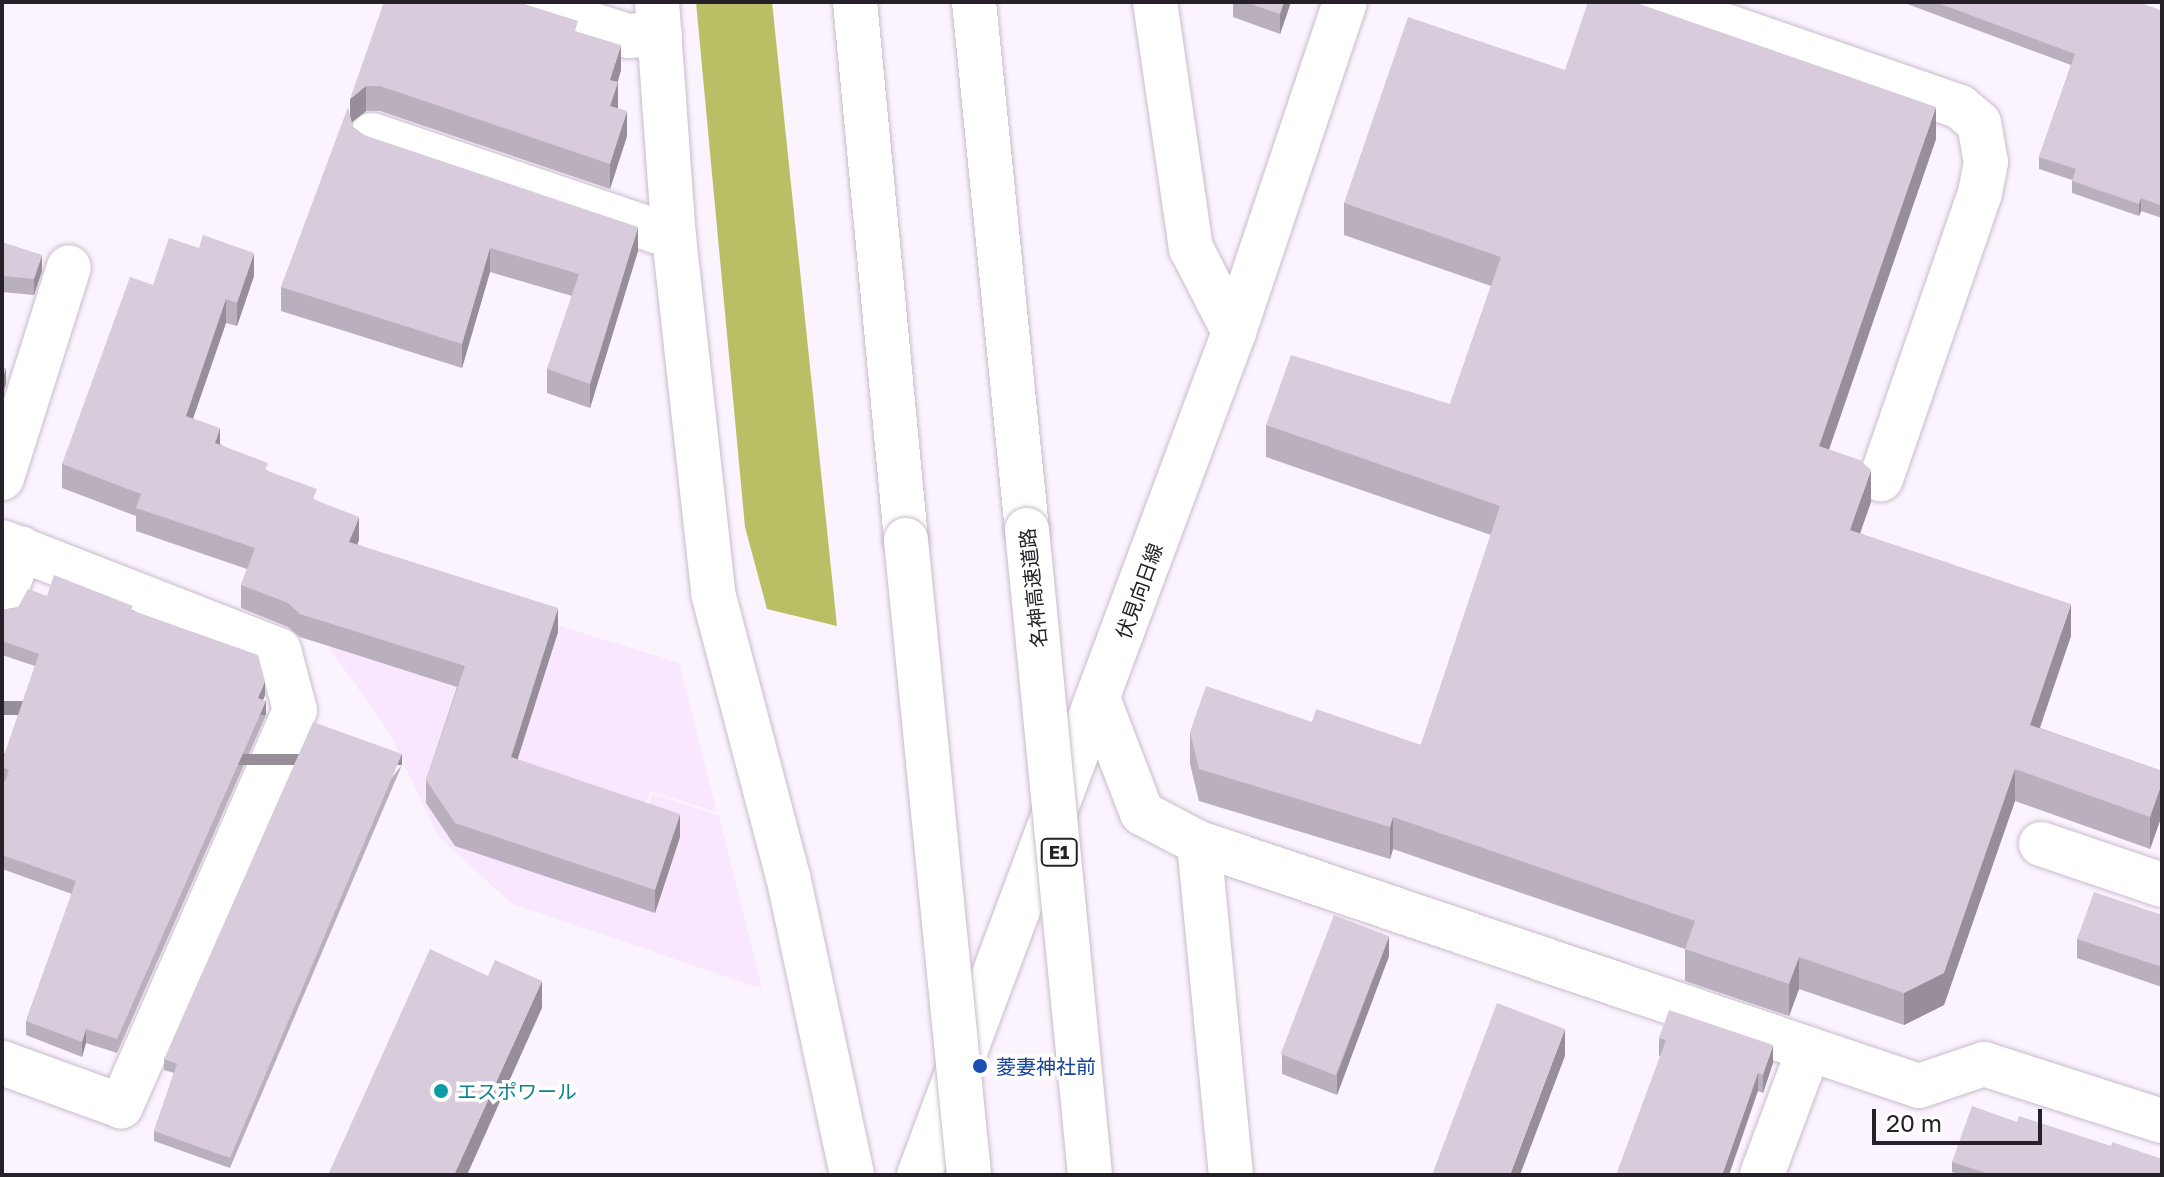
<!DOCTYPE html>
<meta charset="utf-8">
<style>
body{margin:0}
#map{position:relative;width:2164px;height:1177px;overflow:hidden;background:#fbf3fd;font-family:"Golos Text","Noto Sans JP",sans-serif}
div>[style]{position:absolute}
.built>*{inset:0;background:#f8e7fe}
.forest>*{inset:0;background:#babe64}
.roads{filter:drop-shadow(0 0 2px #c9bccd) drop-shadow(0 0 2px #c9bccd)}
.minor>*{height:44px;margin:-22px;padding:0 22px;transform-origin:22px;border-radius:22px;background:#fff}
.major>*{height:44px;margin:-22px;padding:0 22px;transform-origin:22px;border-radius:22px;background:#fff}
.highway>*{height:44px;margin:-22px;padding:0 22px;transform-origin:22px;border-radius:22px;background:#fff}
.bridges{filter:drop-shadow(0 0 2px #c9bccd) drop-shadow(0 0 2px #c9bccd)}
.highway-bridge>*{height:44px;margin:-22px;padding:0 22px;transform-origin:22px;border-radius:22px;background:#fff}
.wall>*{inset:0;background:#baafbd}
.shaded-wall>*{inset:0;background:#978e9a;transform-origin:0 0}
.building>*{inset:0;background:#d8cbdc;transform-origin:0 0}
.dots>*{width:22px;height:22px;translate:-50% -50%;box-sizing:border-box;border:4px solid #fff;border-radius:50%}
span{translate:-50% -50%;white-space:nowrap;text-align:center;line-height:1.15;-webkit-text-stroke:7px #fff;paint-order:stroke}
.shield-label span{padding:2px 6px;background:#fff;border:2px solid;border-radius:6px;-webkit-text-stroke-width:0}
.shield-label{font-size:18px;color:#262128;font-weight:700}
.street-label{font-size:20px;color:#262128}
.transit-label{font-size:20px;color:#164399}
.left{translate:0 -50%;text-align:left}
.culture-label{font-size:20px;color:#0d838f}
.frame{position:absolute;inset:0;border:4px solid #262128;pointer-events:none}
.scale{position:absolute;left:1872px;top:1109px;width:170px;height:36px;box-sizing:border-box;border:4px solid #262128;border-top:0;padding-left:10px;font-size:24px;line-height:28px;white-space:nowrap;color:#262128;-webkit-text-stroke:6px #fff;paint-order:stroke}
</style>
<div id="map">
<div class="built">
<div style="clip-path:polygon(357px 563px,679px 663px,717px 812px,650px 791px,643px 810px,645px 814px,653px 794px,719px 816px,762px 989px,511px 903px,438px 836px,389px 732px,330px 649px)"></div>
</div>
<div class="forest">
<div style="clip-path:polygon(696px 2px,772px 2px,837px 626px,767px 609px,745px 527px)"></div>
</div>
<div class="roads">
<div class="minor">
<div style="left:521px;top:2px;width:112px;rotate:17.6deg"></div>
<div style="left:628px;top:36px;width:32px;rotate:-4deg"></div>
<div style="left:657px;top:2px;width:236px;rotate:85.9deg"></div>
<div style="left:674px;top:237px;width:358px;rotate:83.7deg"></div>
<div style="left:713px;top:593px;width:293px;rotate:75.2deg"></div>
<div style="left:788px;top:876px;width:306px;rotate:77.9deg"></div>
<div style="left:1155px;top:2px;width:249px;rotate:81.7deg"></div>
<div style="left:1191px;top:248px;width:94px;rotate:62.9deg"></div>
<div style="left:1657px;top:2px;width:321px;rotate:19.1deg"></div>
<div style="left:1960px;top:107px;width:25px;rotate:40deg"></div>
<div style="left:1979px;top:123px;width:40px;rotate:80deg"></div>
<div style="left:1986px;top:162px;width:32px;rotate:101deg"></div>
<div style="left:1980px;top:193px;width:303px;rotate:109.1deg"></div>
<div style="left:372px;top:135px;width:319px;rotate:18.7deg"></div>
<div style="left:2px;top:478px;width:221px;rotate:-72.4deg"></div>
<div style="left:2px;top:542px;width:297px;rotate:21.3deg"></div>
<div style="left:279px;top:650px;width:62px;rotate:75.1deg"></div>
<div style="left:295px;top:710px;width:433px;rotate:113.7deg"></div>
<div style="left:121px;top:1106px;width:127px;rotate:-160.1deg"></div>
<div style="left:2px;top:602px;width:57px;rotate:-70.6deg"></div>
<div style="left:1099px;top:701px;width:120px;rotate:69deg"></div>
<div style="left:1142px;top:813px;width:64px;rotate:27.8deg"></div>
<div style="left:1199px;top:843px;width:644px;rotate:18.66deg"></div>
<div style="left:1809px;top:1049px;width:134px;rotate:110.5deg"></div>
<div style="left:1199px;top:843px;width:334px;rotate:84.5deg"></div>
<div style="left:2041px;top:844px;width:128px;rotate:18.7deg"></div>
<div style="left:1809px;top:1049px;width:116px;rotate:18.6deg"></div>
<div style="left:1919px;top:1086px;width:69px;rotate:-18.7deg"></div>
<div style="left:1984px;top:1064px;width:187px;rotate:17.8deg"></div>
</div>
<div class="major">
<div style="left:919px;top:1175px;width:900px;rotate:-69.51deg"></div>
<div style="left:1234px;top:332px;width:348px;rotate:-71.4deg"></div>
</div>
<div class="highway">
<div style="left:855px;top:2px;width:540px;rotate:84.58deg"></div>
<div style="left:974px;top:2px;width:531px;rotate:84.27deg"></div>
</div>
</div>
<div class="bridges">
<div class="highway-bridge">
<div style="left:1027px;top:530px;width:648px;rotate:84.42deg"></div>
<div style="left:906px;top:540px;width:638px;rotate:84.33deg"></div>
</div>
</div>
<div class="wall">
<div style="clip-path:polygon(384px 2px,578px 32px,621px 70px,618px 82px,618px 108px,627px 136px,610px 189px,380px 111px,366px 111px,352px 122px,353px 127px,364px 135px,638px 251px,590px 408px,547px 393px,547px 369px,572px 296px,490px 272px,462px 368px,281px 311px,281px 287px,350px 116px)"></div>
<div style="clip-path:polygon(1233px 2px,1291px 2px,1280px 34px,1233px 17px)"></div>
<div style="clip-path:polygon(1902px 2px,2137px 2px,2162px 11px,2162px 218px,2141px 211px,2139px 216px,2072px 193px,2072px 180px,2039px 169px,2039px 157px,2071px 65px)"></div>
<div style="clip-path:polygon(1565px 70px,1936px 139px,1829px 450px,1871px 502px,1860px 533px,2071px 636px,2040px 728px,2162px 771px,2162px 815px,2150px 849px,2015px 801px,1944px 1005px,1904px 1025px,1799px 989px,1789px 1016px,1685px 981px,1685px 949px,1393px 849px,1390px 859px,1199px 801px,1190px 764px,1190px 732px,1312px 722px,1421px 745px,1491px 535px,1266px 457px,1266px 425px,1450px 404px,1491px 286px,1344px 235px,1344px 203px)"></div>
<div style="clip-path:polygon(2px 242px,42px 271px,34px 295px,2px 292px)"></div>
<div style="clip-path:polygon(254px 276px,237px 326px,226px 323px,193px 418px,220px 444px,268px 471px,317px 501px,359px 540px,357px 544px,558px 632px,517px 759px,680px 837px,655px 913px,455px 846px,426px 803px,426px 780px,457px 687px,300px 637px,288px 627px,241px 608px,241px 585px,247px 569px,136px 531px,136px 516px,62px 488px,62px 464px,153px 285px)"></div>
<div style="clip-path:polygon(47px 596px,133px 610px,265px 695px,263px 700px,266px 715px,117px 1053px,86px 1043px,82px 1057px,26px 1035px,26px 1021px,72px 894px,2px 869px,2px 790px,5px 782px,2px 781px,2px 762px,35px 666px,2px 655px,2px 610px,18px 607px)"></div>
<div style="clip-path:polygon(402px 765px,230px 1168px,154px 1141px,154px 1131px,174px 1073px,164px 1070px,164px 1059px)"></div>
<div style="clip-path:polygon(2162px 915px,2162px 987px,2077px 958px,2077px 939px)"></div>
<div style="clip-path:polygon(1389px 956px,1337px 1095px,1282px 1074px,1282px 1055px)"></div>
<div style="clip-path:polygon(1659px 1038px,1773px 1063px,1763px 1093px,1659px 1056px)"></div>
<div style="clip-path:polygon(2017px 1122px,2162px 1175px,1960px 1175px,1952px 1172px,1952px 1162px)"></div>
</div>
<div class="shaded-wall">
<div style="clip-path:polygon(1284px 2px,1291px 2px,1280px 34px,1280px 14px)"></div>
<div style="clip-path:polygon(621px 45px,621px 70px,610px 105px,610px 80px)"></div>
<div style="clip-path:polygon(618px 82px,618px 107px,610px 131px,610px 106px)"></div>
<div style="clip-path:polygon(366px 86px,366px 111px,350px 124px,350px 99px)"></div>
<div style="clip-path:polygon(1936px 107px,1936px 139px,1819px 478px,1819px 446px)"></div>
<div style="clip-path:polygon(627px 111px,627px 136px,610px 189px,610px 164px)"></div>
<div style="clip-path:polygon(2141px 198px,2141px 211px,2139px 216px,2139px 204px)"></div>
<div style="clip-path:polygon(638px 227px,638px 251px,590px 408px,590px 384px)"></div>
<div style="clip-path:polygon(490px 248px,490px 272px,462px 368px,462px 344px)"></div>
<div style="clip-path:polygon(254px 253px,254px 276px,237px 326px,237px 303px)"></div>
<div style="clip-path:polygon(42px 255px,42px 271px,34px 295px,34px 279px)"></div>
<div style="clip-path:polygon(226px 299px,226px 323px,186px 439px,186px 416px)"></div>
<div style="clip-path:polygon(6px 368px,6px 384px,2px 396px,2px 380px)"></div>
<div style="clip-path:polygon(220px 428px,220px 452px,215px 443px)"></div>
<div style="clip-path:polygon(1871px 470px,1871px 502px,1850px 562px,1850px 530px)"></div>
<div style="clip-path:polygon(359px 517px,359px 540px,349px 565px,349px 542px)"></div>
<div style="clip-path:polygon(2071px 604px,2071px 636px,2030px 756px,2030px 725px)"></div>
<div style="clip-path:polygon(558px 608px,558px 632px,511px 780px,511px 757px)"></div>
<div style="clip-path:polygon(265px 681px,265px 695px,258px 712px,258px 698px)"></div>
<div style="left:266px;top:701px;width:14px;height:369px;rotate:90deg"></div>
<div style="left:402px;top:754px;width:11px;height:439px;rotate:90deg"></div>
<div style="clip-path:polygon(2015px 769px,2015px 801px,1944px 1005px,1904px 1025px,1904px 993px)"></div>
<div style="clip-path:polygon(2162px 783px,2162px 815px,2150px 849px,2150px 817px)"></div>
<div style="clip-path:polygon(680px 814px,680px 837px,655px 913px,655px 890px)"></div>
<div style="clip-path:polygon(1393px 817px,1393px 849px,1390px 859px,1390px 827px)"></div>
<div style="clip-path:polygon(1389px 936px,1389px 956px,1337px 1095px,1337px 1075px)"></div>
<div style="clip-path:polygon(1799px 957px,1799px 989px,1789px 1016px,1789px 984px)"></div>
<div style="clip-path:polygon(542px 981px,542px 1008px,467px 1175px,454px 1175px)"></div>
<div style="clip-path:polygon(86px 1029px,86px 1043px,82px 1057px,82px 1042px)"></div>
<div style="clip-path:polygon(1565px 1029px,1565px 1056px,1520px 1175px,1510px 1175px)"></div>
<div style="clip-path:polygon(1773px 1045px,1773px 1063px,1763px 1093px,1763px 1075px)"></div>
<div style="clip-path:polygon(1758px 1073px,1758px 1091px,1729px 1175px,1722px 1175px)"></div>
</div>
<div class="building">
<div style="clip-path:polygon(384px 2px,518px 2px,578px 21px,575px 31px,621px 45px,610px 80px,618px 82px,610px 106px,627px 111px,610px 164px,380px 86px,366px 86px,350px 99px)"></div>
<div style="clip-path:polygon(1245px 2px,1284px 2px,1280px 14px)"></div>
<div style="clip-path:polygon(1588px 2px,1634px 2px,1936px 107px,1819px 446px,1860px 460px,1871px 470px,1850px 530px,2071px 604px,2030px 725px,2162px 771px,2162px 783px,2150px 817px,2015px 769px,1944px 973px,1904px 993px,1799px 957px,1789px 984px,1685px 949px,1695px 921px,1393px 817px,1390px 827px,1199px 769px,1190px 732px,1206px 686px,1312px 722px,1316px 709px,1421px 745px,1500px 506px,1266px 425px,1291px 355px,1450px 404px,1501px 257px,1344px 203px,1408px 17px,1565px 70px)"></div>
<div style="clip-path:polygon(1935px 2px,2137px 2px,2162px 11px,2162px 206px,2141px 198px,2139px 204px,2072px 181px,2076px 169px,2039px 157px,2075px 54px)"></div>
<div style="clip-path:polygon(348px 107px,353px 127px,364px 135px,638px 227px,590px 384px,547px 369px,579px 274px,490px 248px,462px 344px,281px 287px)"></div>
<div style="clip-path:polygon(203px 235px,254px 253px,237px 303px,226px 299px,186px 416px,220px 428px,215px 443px,268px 463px,265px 470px,317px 489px,313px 499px,359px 517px,349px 542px,558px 608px,511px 757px,680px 814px,655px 890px,455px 823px,426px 780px,465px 666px,300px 614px,288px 603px,241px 585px,255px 548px,136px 508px,141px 494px,62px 464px,130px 277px,153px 285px,169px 238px,199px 248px)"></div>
<div style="clip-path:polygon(2px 242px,42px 255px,34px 279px,2px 276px)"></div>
<div style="clip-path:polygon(2px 367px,6px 368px,2px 380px)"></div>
<div style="clip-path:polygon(54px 575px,133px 606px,131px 610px,258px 655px,265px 681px,258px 698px,266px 701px,117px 1039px,86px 1029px,82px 1042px,26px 1021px,76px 881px,2px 855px,2px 790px,9px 770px,2px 767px,2px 762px,39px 654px,2px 641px,2px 610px,18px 607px,28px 589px,47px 596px)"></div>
<div style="clip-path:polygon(313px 722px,402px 754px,230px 1158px,154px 1131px,177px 1064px,164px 1059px)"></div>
<div style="clip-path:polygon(2094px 892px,2162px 915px,2162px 967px,2077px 939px)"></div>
<div style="left:1334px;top:915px;width:59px;height:149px;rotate:21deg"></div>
<div style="clip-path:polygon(430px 949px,488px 976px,495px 960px,542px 981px,454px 1175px,328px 1175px)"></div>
<div style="clip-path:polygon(1497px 1003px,1565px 1029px,1510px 1175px,1432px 1175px)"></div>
<div style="clip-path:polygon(1669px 1010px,1773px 1045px,1763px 1075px,1758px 1073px,1722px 1175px,1616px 1175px,1666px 1040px,1659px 1038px)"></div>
<div style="clip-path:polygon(1972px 1106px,2017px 1122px,2019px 1116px,2111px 1146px,2112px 1142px,2162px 1159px,2162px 1175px,1992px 1175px,1952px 1162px)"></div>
</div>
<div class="dots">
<div style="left:980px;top:1066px;background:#1a4fb4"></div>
<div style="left:441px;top:1091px;background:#0f9aa8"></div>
</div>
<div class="shield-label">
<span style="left:1059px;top:852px">E1</span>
</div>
<div class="street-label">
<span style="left:1033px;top:588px;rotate:-96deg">名神高速道路</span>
<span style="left:1139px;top:591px;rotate:-70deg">伏見向日線</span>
</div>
<div class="transit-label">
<span class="left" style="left:996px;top:1066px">菱妻神社前</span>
</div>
<div class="culture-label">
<span class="left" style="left:457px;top:1091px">エスポワール</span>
</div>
<div class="frame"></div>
<div class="scale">20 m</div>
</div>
